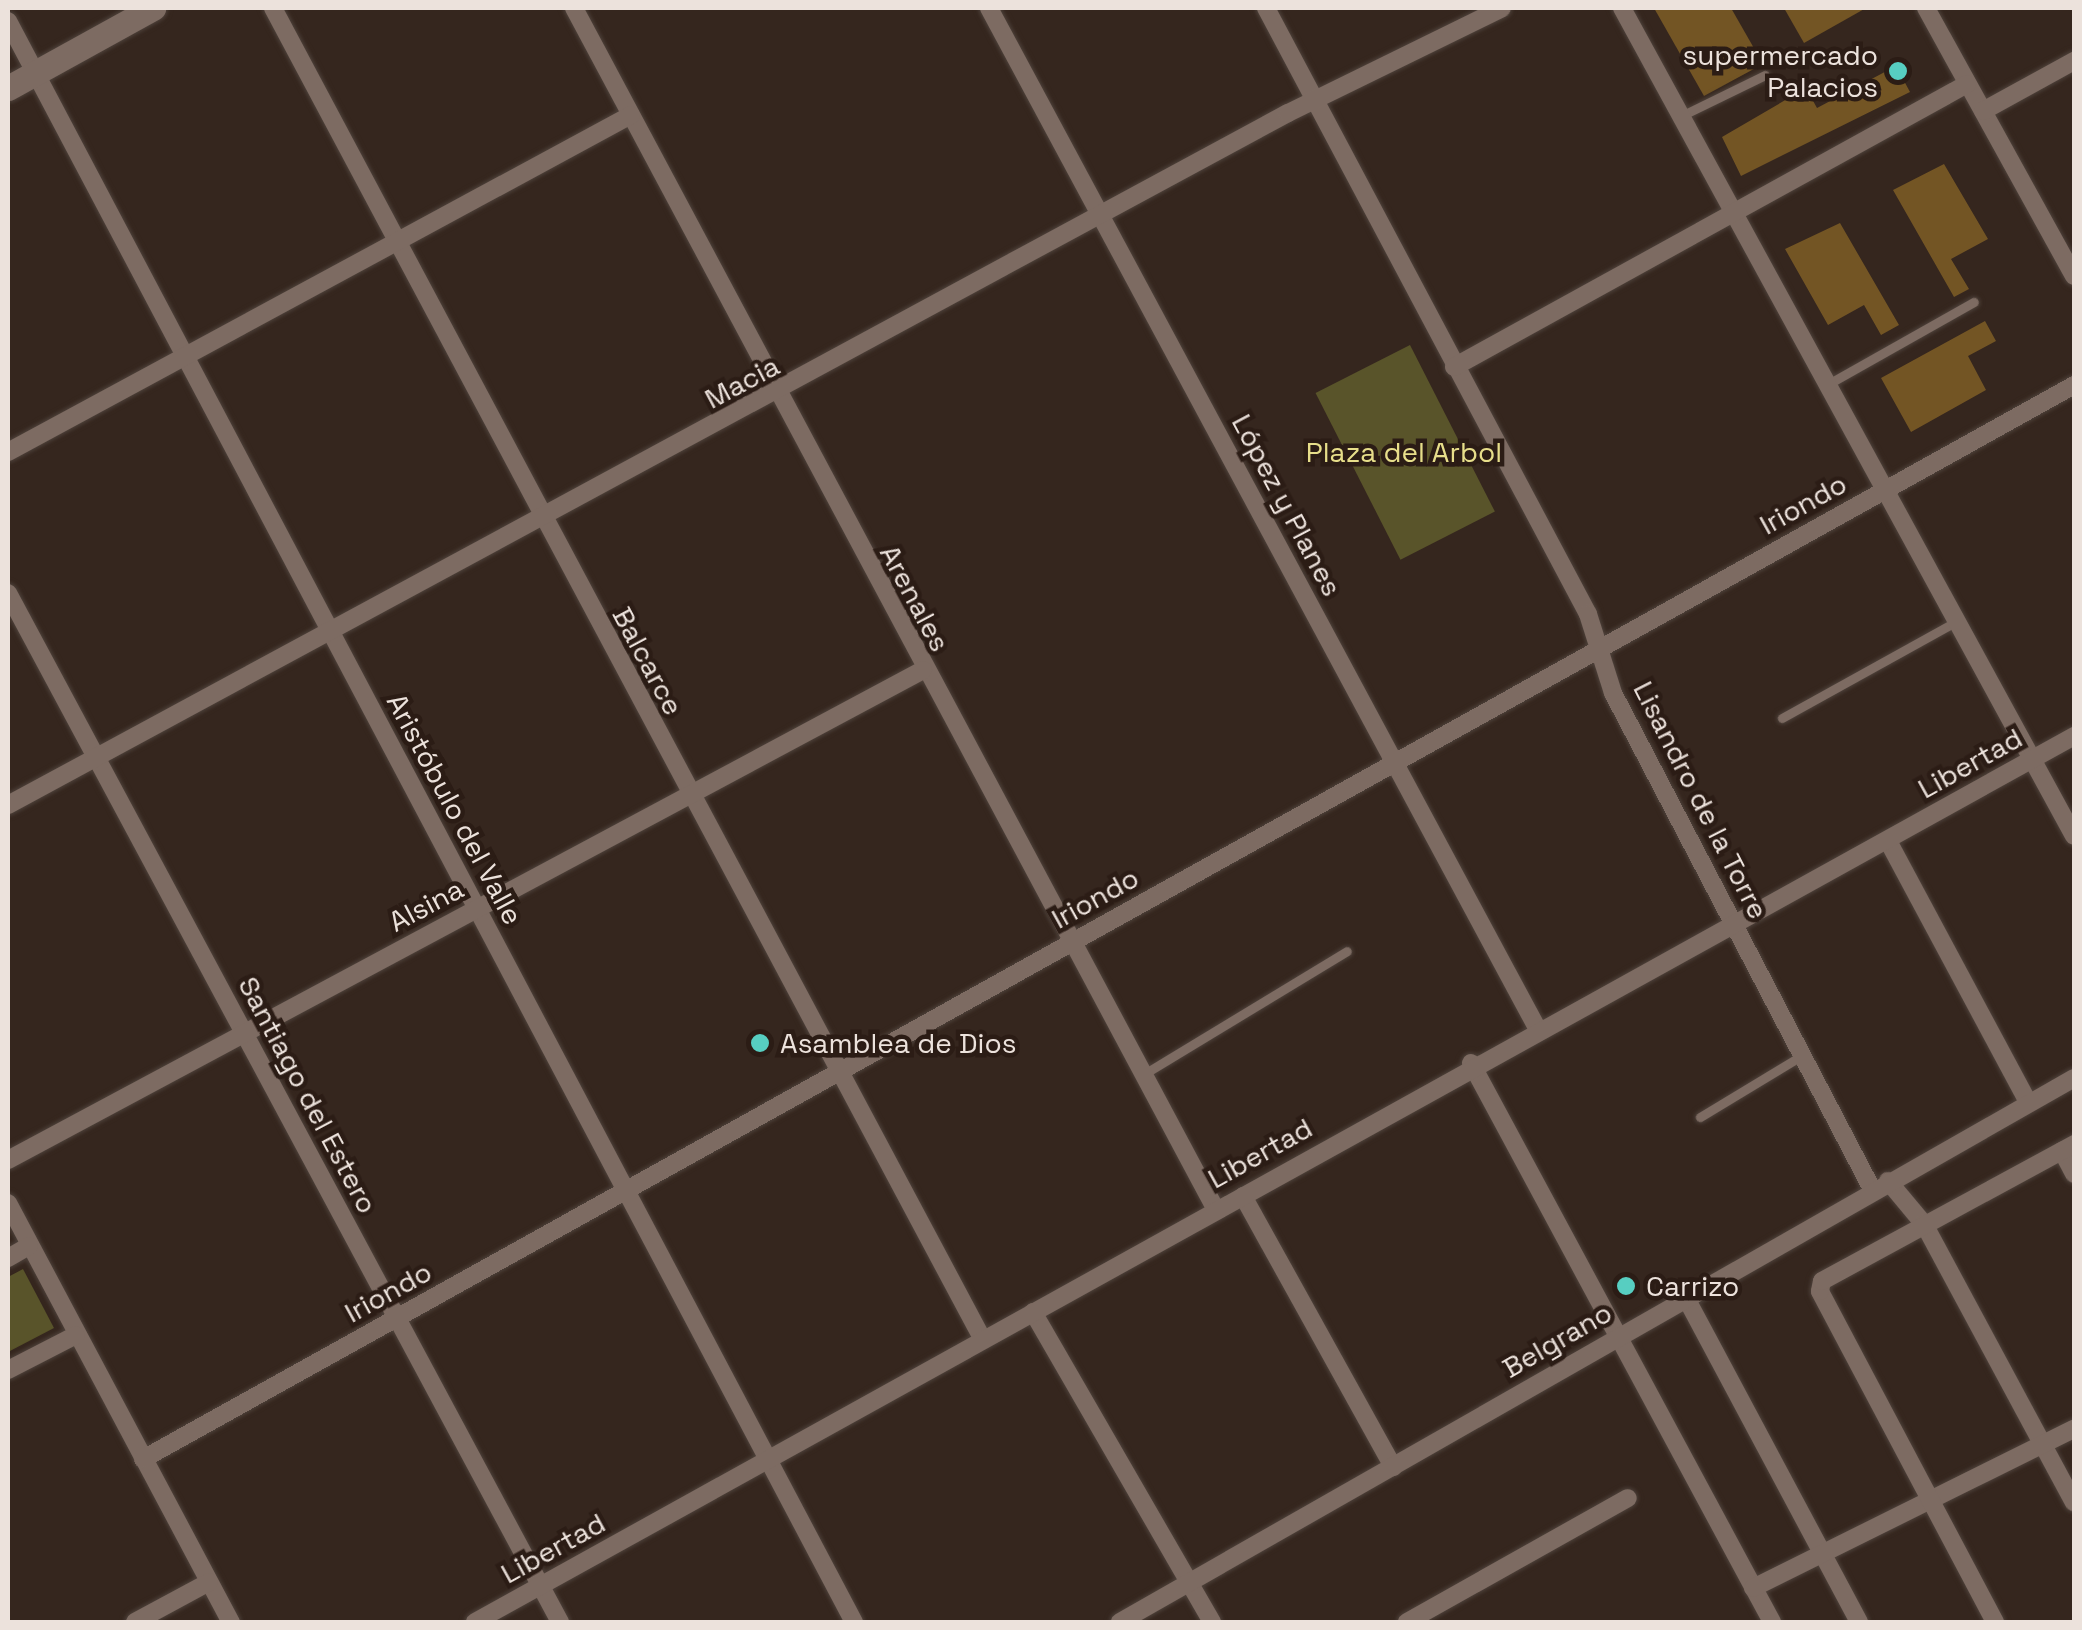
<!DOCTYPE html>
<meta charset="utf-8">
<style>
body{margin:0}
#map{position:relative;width:2082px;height:1630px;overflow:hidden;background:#35261e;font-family:"Space Grotesk",sans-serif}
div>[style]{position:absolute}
.green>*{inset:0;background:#59542a;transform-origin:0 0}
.building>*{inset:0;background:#735524}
.roads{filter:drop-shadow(0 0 2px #4e423b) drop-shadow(0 0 2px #4e423b)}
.lane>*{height:9px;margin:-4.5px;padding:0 4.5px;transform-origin:4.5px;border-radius:4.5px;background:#7d6b62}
.street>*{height:18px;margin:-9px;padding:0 9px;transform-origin:9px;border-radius:9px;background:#7d6b62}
.secondary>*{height:25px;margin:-12.5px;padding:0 12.5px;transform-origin:12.5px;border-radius:12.5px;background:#7d6b62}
.dots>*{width:28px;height:28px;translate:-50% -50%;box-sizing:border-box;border:5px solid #2b1c15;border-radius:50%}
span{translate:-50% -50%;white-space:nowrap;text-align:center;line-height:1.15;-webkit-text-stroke:9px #2b1c15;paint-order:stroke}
.poi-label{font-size:28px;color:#ece2dc}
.right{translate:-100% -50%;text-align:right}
.left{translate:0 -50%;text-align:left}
.street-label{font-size:28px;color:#ece2dc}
.park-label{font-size:28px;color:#e7de8a}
.frame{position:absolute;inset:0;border:10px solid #ece2dc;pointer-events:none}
</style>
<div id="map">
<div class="green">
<div style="left:1410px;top:345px;width:187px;height:106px;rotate:63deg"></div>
<div style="clip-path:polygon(23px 1269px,54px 1328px,8px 1352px,8px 1277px)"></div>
</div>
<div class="building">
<div style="clip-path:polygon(1654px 8px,1731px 8px,1763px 64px,1704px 96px)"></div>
<div style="clip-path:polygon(1784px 8px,1866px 8px,1804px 43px)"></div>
<div style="clip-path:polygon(1896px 66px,1910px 92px,1741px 176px,1722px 137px,1806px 88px,1817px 108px)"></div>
<div style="clip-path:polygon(1944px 164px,1988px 239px,1951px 259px,1969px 289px,1954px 297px,1893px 190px)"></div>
<div style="clip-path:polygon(1840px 223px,1899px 325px,1881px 335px,1864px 305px,1828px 325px,1785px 249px)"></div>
<div style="clip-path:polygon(1985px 321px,1996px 341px,1968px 356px,1986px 390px,1911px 432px,1881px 378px)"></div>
</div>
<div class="roads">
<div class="lane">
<div style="left:1683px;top:115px;width:91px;rotate:-26deg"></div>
<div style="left:1830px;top:383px;width:165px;rotate:-29.4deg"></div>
<div style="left:1782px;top:718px;width:200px;rotate:-29deg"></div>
<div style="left:1144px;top:1074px;width:237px;rotate:-31.2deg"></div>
<div style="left:1700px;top:1117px;width:118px;rotate:-31.1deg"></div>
</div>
<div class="street">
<div style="left:273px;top:8px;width:1507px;rotate:61.94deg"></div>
<div style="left:574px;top:8px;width:1363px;rotate:61.89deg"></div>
<div style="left:989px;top:8px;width:1158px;rotate:61.75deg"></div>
<div style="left:1266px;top:8px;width:686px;rotate:62.02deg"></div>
<div style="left:1588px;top:614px;width:83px;rotate:72.4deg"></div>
<div style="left:1613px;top:693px;width:560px;rotate:62.43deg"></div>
<div style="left:1622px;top:8px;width:943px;rotate:61.37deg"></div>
<div style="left:1926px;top:8px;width:306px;rotate:61.1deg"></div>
<div style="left:8px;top:21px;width:1811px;rotate:62.15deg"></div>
<div style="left:1983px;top:111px;width:104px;rotate:-28.8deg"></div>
<div style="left:1454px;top:367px;width:586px;rotate:-28.88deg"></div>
<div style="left:8px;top:452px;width:708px;rotate:-28.41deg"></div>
<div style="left:8px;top:593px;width:1168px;rotate:61.79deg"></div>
<div style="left:8px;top:805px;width:1455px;rotate:-28.4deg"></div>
<div style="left:1288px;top:113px;width:238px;rotate:-26.1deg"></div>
<div style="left:1888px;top:841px;width:296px;rotate:61.8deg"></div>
<div style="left:1471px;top:1063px;width:635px;rotate:61.7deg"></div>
<div style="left:2062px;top:1151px;width:26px;rotate:62deg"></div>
<div style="left:8px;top:1160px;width:1038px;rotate:-28.17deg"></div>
<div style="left:1888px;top:1181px;width:56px;rotate:50.1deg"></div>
<div style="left:1924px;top:1224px;width:316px;rotate:61.7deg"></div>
<div style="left:1243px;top:1196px;width:310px;rotate:61deg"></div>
<div style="left:8px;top:1203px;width:475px;rotate:62deg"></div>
<div style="left:8px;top:1258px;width:24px;rotate:-30deg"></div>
<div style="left:1686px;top:1298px;width:367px;rotate:61.9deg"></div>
<div style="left:1033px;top:1312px;width:358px;rotate:60deg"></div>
<div style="left:8px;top:1370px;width:76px;rotate:-27.2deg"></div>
<div style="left:143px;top:1459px;width:2210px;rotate:-29.08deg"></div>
<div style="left:1753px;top:1588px;width:358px;rotate:-26.4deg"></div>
<div style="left:135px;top:1622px;width:84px;rotate:-28.4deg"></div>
<div style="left:475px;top:1622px;width:1828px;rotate:-28.99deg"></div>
<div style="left:1120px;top:1622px;width:1098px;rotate:-29.69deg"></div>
<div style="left:1407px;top:1622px;width:253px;rotate:-29.3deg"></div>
<div style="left:1995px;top:1622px;width:374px;rotate:-117.9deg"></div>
<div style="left:1820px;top:1291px;width:10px;rotate:-79deg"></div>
<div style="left:1822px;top:1281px;width:287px;rotate:-28.5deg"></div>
</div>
<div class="secondary">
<div style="left:8px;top:88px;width:166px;rotate:-28.9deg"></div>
</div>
</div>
<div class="dots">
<div style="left:1898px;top:71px;background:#57cec1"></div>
<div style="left:760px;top:1043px;background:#57cec1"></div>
<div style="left:1626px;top:1286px;background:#57cec1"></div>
</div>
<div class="poi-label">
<span class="right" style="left:1878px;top:71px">supermercado<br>Palacios</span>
<span class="left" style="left:780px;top:1043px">Asamblea de Dios</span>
<span class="left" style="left:1646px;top:1286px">Carrizo</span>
</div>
<div class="street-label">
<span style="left:742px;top:382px;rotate:-28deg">Macia</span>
<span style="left:1803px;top:504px;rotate:-29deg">Iriondo</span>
<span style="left:1287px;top:505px;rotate:62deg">López y Planes</span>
<span style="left:915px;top:598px;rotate:62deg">Arenales</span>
<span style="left:648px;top:661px;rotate:62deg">Balcarce</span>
<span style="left:1970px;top:763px;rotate:-29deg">Libertad</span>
<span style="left:1701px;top:800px;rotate:63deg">Lisandro de la Torre</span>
<span style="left:455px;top:809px;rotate:62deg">Aristóbulo del Valle</span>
<span style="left:1095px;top:898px;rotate:-29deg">Iriondo</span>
<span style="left:426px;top:905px;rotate:-28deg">Alsina</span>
<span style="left:308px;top:1095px;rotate:62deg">Santiago del Estero</span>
<span style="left:1260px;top:1153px;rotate:-29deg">Libertad</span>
<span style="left:388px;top:1292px;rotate:-29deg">Iriondo</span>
<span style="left:1557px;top:1340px;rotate:-30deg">Belgrano</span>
<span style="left:553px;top:1548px;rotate:-29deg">Libertad</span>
</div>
<div class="park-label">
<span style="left:1404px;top:452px">Plaza del Arbol</span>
</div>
<div class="frame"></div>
</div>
